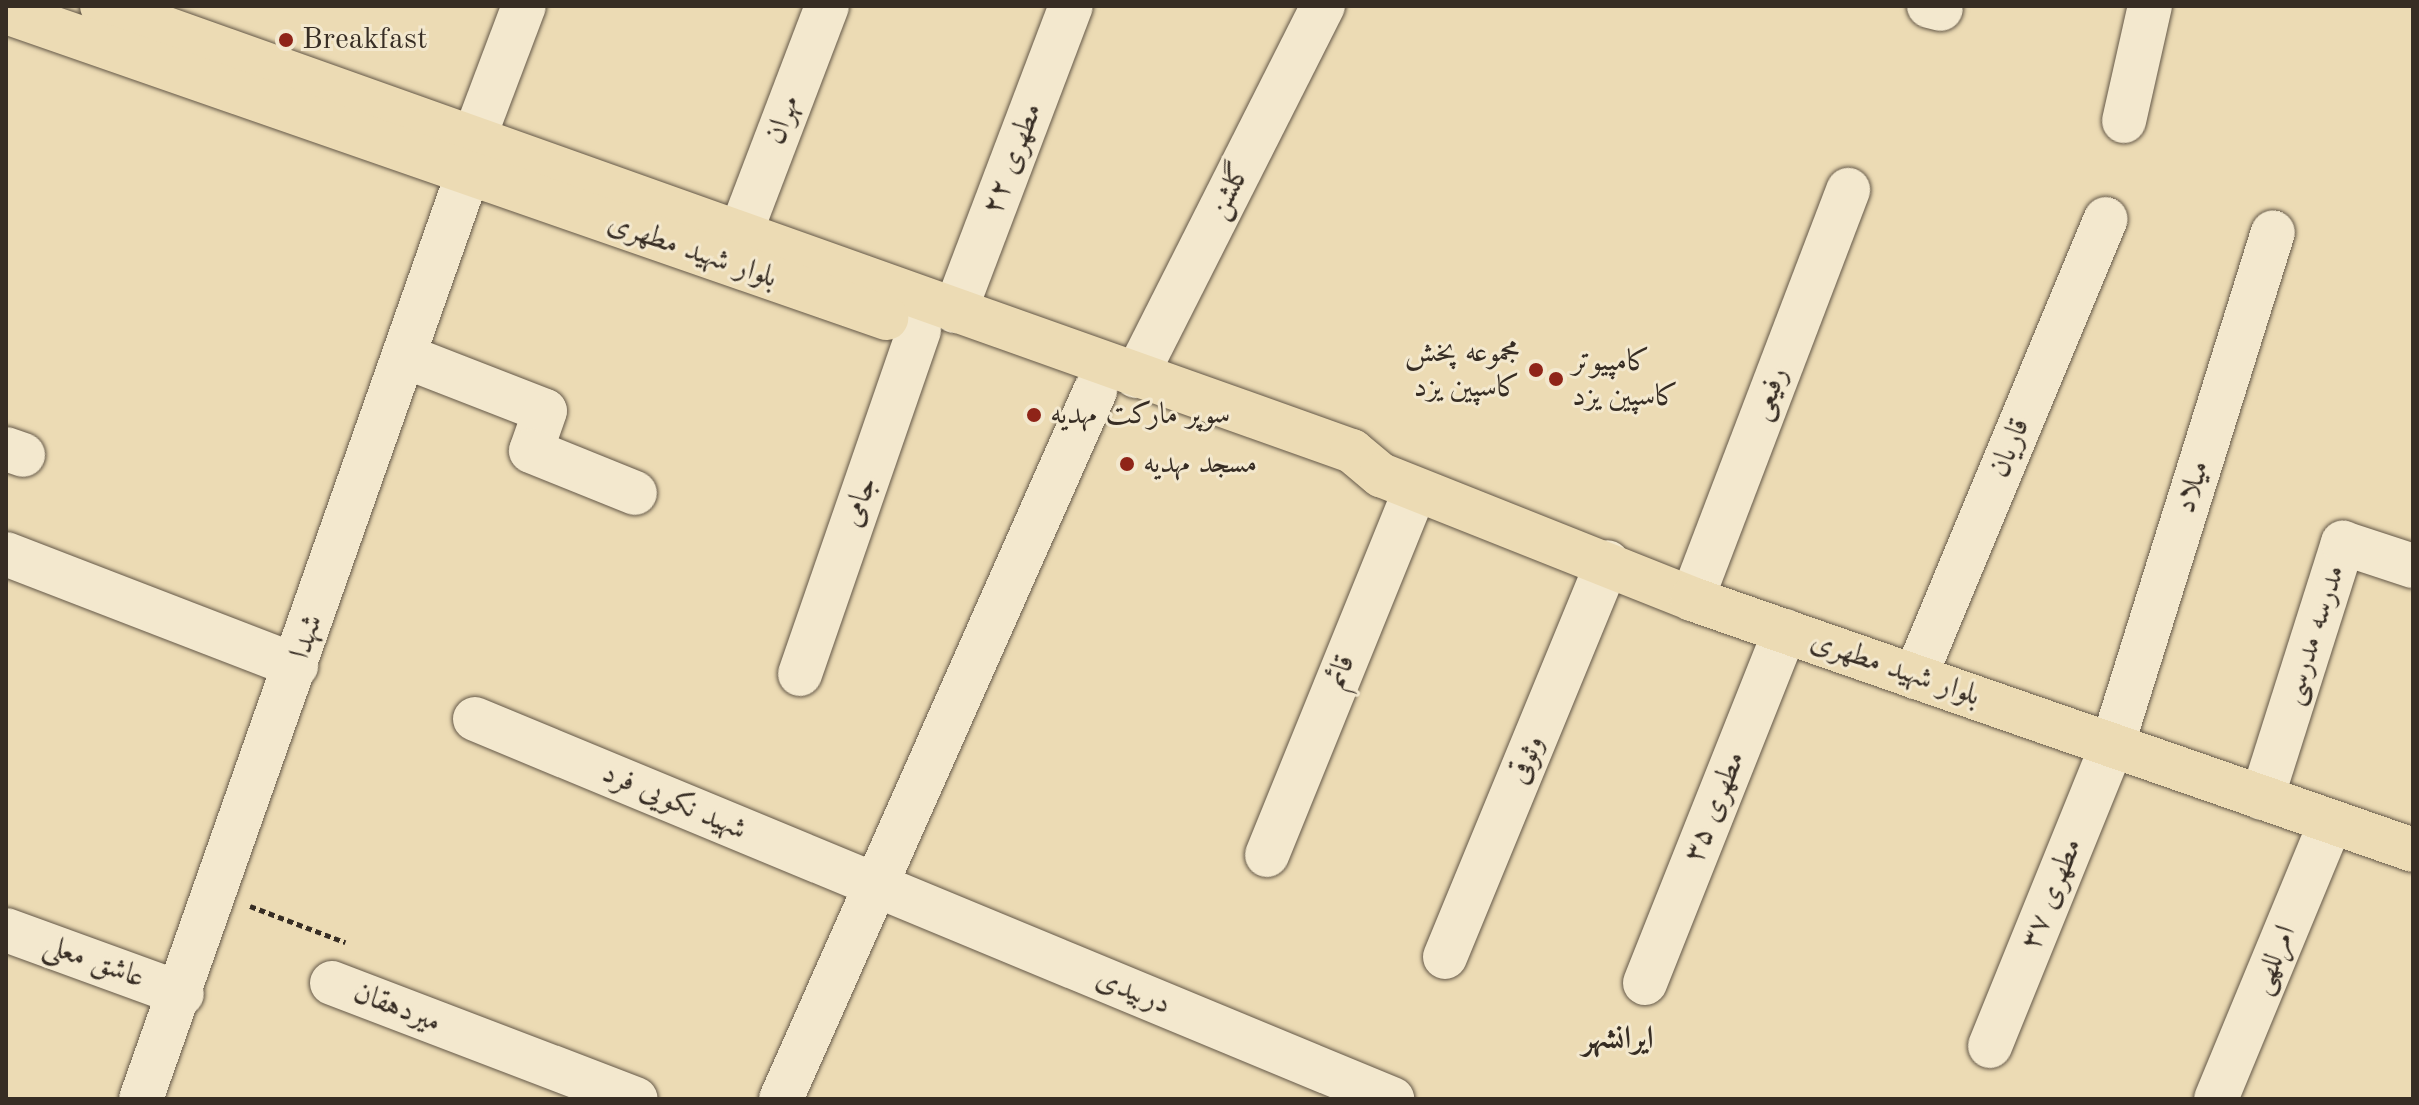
<!DOCTYPE html>
<meta charset="utf-8">
<style>
body{margin:0}
#map{position:relative;width:2419px;height:1105px;overflow:hidden;background:#ecdbb4;font-family:"Old Standard TT",Amiri,serif}
div>[style]{position:absolute}
.path>*{height:5px;margin-top:-2.5px;transform-origin:0;background:repeating-linear-gradient(90deg,#372d24 0 6px,transparent 0 10px)}
.roads{filter:drop-shadow(0 0 2px #645848) drop-shadow(0 0 2px #645848)}
.minor>*{height:44px;margin:-22px;padding:0 22px;transform-origin:22px;border-radius:22px;background:#f3e8ce}
.major>*{height:44px;margin:-22px;padding:0 22px;transform-origin:22px;border-radius:22px;background:#ecdbb4}
.dots>*{width:22px;height:22px;translate:-50% -50%;box-sizing:border-box;border:4px solid #f3e8ce;border-radius:50%}
span{translate:-50% -50%;white-space:nowrap;text-align:center;line-height:1.15;-webkit-text-stroke:6px #f3e8ce;paint-order:stroke}
.poi-label{font-size:30px;color:#372d24}
.left{translate:0 -50%;text-align:left}
.right{translate:-100% -50%;text-align:right}
.street-label{font-size:30px;color:#372d24}
.neighbourhood-label{font-size:32px;color:#372d24;font-weight:700}
.frame{position:absolute;inset:0;border:8px solid #372d24;pointer-events:none}
</style>
<div id="map">
<div class="path">
<div style="left:250px;top:906px;width:102px;rotate:20.8deg"></div>
</div>
<div class="roads">
<div class="minor">
<div style="left:1929px;top:6px;width:12px;rotate:14deg"></div>
<div style="left:2124px;top:121px;width:118px;rotate:-77.3deg"></div>
<div style="left:474px;top:138px;width:141px;rotate:-69.3deg"></div>
<div style="left:740px;top:234px;width:244px;rotate:-69.1deg"></div>
<div style="left:955px;top:311px;width:326px;rotate:-69.2deg"></div>
<div style="left:404px;top:356px;width:151px;rotate:21.3deg"></div>
<div style="left:545px;top:411px;width:42px;rotate:109.3deg"></div>
<div style="left:531px;top:451px;width:112px;rotate:22deg"></div>
<div style="left:1136px;top:376px;width:415px;rotate:-63.2deg"></div>
<div style="left:6px;top:449px;width:18px;rotate:19deg"></div>
<div style="left:6px;top:554px;width:311px;rotate:21.1deg"></div>
<div style="left:1692px;top:599px;width:438px;rotate:-69.1deg"></div>
<div style="left:800px;top:674px;width:364px;rotate:-70.9deg"></div>
<div style="left:1915px;top:677px;width:496px;rotate:-67.4deg"></div>
<div style="left:475px;top:719px;width:993px;rotate:22.51deg"></div>
<div style="left:2262px;top:798px;width:268px;rotate:-72.4deg"></div>
<div style="left:2343px;top:543px;width:74px;rotate:18.2deg"></div>
<div style="left:1267px;top:855px;width:394px;rotate:-67.9deg"></div>
<div style="left:6px;top:930px;width:187px;rotate:20deg"></div>
<div style="left:1445px;top:957px;width:427px;rotate:-67.6deg"></div>
<div style="left:332px;top:983px;width:325px;rotate:20.9deg"></div>
<div style="left:1645px;top:983px;width:379px;rotate:-68.3deg"></div>
<div style="left:1990px;top:1046px;width:327px;rotate:-67.9deg"></div>
<div style="left:2113px;top:743px;width:535px;rotate:-72.61deg"></div>
<div style="left:141px;top:1099px;width:982px;rotate:-70.55deg"></div>
<div style="left:781px;top:1099px;width:775px;rotate:-66.08deg"></div>
<div style="left:2216px;top:1099px;width:300px;rotate:-67.5deg"></div>
</div>
<div class="major">
<div style="left:102px;top:6px;width:1327px;rotate:19.6deg"></div>
<div style="left:1352px;top:451px;width:38px;rotate:40deg"></div>
<div style="left:1381px;top:475px;width:335px;rotate:21.7deg"></div>
<div style="left:1692px;top:599px;width:763px;rotate:19.19deg"></div>
<div style="left:6px;top:12px;width:932px;rotate:19.17deg"></div>
</div>
</div>
<div class="dots">
<div style="left:286px;top:40px;background:#8f2418"></div>
<div style="left:1536px;top:370px;background:#8f2418"></div>
<div style="left:1556px;top:379px;background:#8f2418"></div>
<div style="left:1034px;top:415px;background:#8f2418"></div>
<div style="left:1127px;top:464px;background:#8f2418"></div>
</div>
<div class="poi-label">
<span class="left" style="left:302px;top:40px">Breakfast</span>
<span class="right" style="left:1520px;top:370px">مجموعه پخش<br>کاسپین یزد</span>
<span class="left" style="left:1572px;top:379px">کامپیوتر<br>کاسپین یزد</span>
<span class="left" style="left:1050px;top:415px">سوپر مارکت مهدیه</span>
<span class="left" style="left:1143px;top:464px">مسجد مهدیه</span>
</div>
<div class="street-label">
<span style="left:783px;top:120px;rotate:-69deg">مهران</span>
<span style="left:1013px;top:159px;rotate:-69deg">مطهری ۲۲</span>
<span style="left:1230px;top:191px;rotate:-63deg">گلشن</span>
<span style="left:692px;top:251px;rotate:19deg">بلوار شهید مطهری</span>
<span style="left:1770px;top:394px;rotate:-69deg">رفیعی</span>
<span style="left:2010px;top:448px;rotate:-67deg">قاریان</span>
<span style="left:2193px;top:487px;rotate:-73deg">میلاد</span>
<span style="left:860px;top:502px;rotate:-71deg">جامی</span>
<span style="left:2314px;top:635px;rotate:-72deg">مدرسه مدرسی</span>
<span style="left:307px;top:637px;rotate:-71deg">شهدا</span>
<span style="left:1895px;top:669px;rotate:19deg">بلوار شهید مطهری</span>
<span style="left:1341px;top:672px;rotate:-68deg">قائم</span>
<span style="left:1527px;top:760px;rotate:-68deg">وثوقی</span>
<span style="left:674px;top:802px;rotate:23deg">شهید نکویی فرد</span>
<span style="left:1715px;top:807px;rotate:-68deg">مطهری ۳۵</span>
<span style="left:2052px;top:894px;rotate:-68deg">مطهری ۳۷</span>
<span style="left:2274px;top:960px;rotate:-67deg">امرللهی</span>
<span style="left:94px;top:962px;rotate:20deg">عاشق معلی</span>
<span style="left:1133px;top:992px;rotate:22deg">دربیدی</span>
<span style="left:397px;top:1008px;rotate:21deg">میردهقان</span>
</div>
<div class="neighbourhood-label">
<span style="left:1618px;top:1040px">ایرانشهر</span>
</div>
<div class="frame"></div>
</div>
